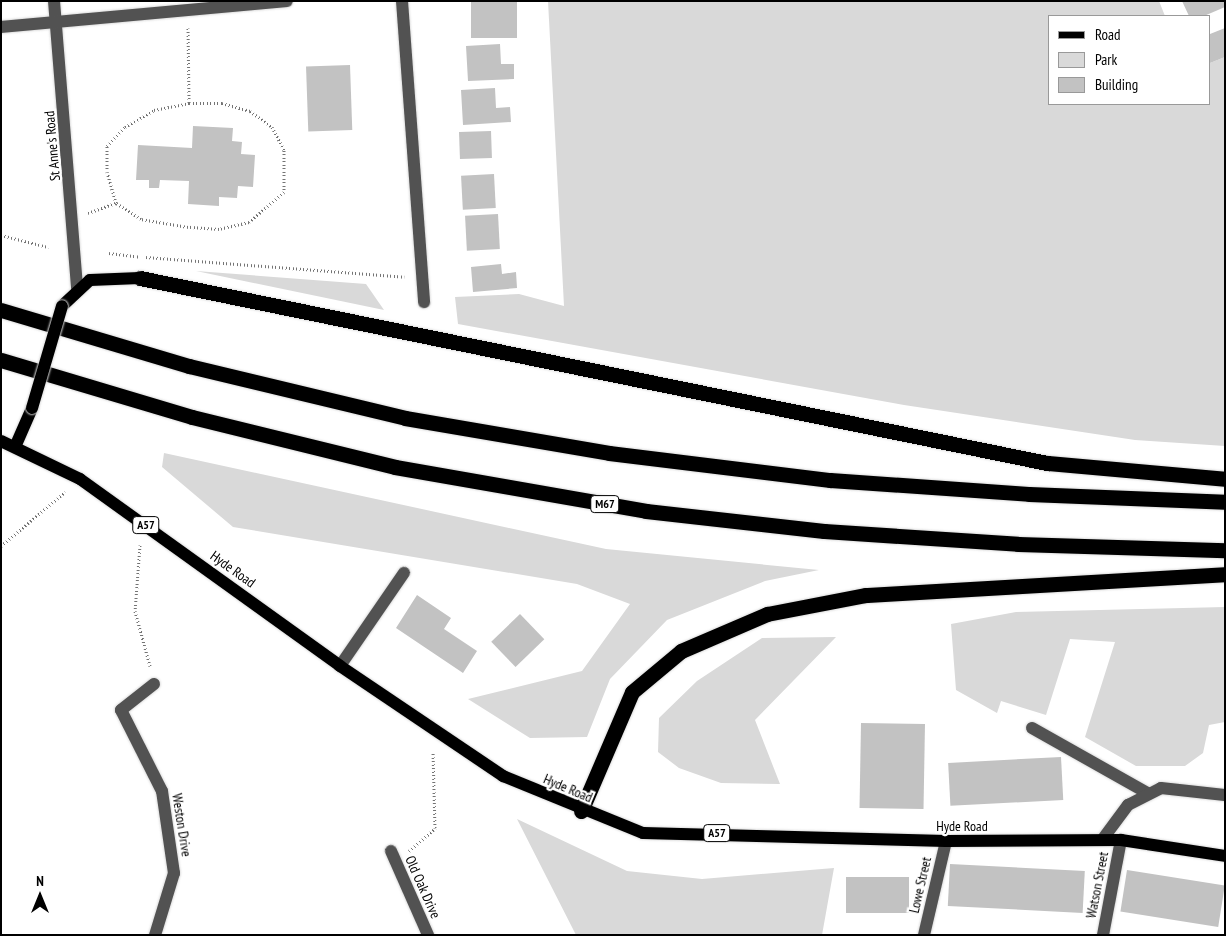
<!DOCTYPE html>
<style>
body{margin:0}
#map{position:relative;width:1226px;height:936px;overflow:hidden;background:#fff;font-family:"PT Sans Narrow",sans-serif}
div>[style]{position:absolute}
.green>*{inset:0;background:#d9d9d9}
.building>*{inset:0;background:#c2c2c2;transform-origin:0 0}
.path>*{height:3px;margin-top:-1.5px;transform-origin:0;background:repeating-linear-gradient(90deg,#747474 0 1px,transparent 0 3.5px)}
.roads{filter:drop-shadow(0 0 1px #dbdbdb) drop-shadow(0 0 1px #dbdbdb)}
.minor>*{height:12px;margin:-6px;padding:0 6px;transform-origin:6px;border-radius:6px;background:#525252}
.major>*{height:12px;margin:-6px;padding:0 6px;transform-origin:6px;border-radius:6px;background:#000}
.highway>*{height:15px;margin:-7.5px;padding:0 7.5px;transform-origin:7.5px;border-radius:7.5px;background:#000}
.bridges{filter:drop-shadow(0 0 1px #dbdbdb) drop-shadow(0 0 1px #dbdbdb)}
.major-bridge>*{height:12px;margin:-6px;padding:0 6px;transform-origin:6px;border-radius:6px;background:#000}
span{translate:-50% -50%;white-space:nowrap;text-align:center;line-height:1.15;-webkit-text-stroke:4.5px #fff;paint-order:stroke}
.shield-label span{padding:1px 4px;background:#fff;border:1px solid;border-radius:4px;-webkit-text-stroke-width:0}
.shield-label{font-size:12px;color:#000;font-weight:700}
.street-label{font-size:14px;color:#000}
.frame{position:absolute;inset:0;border:2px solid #000;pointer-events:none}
.legend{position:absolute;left:1048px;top:15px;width:162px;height:90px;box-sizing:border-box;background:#fff;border:1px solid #999;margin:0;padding:6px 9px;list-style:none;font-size:15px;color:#000}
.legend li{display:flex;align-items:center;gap:10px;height:25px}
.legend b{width:25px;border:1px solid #999}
.north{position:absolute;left:15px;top:871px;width:50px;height:50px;-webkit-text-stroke:4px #fff;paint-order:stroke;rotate:0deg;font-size:14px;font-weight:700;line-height:20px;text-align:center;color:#000}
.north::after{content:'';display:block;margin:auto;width:18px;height:22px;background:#000;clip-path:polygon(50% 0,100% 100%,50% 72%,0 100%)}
</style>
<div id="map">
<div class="green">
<div style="clip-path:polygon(548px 1px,1159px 1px,1165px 16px,1050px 16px,1050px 104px,1210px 104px,1210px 63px,1225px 57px,1225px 446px,1135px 440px,904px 405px,458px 324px,455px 297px,519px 294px,564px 306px)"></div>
<div style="clip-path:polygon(196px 271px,366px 284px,384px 310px)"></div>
<div style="clip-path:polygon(164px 453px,606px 549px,819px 570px,765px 581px,667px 620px,610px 679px,587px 737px,530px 738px,468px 699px,582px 671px,630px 604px,577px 584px,233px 527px,162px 467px)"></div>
<div style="clip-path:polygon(1225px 607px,1225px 722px,1209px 725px,1203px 753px,1185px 766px,1136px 766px,1085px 737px,1115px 642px,1070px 639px,1046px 715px,1001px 701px,997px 713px,956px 690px,951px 624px,1016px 612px)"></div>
<div style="clip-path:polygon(836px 637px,755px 720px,780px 784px,721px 783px,679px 768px,658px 752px,659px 718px,697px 681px,762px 638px)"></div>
<div style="clip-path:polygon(517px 819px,627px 871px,702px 879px,834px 868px,822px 935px,576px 935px)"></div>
</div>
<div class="building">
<div style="left:471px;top:1px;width:46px;height:37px"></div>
<div style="clip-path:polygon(1182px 1px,1225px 1px,1225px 7px,1204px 16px,1189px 16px)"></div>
<div style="clip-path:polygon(1225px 28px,1225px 57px,1210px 63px,1210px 34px)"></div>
<div style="clip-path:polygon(500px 44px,501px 64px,514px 64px,514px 79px,468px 81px,466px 46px)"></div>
<div style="left:350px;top:65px;width:65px;height:44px;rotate:88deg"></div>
<div style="clip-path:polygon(495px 88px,496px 108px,510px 107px,511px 122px,463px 125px,461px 90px)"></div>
<div style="clip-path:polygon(193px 126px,233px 128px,232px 141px,242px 142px,241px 154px,255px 155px,253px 187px,238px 186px,237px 198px,219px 197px,219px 206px,188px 204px,189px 181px,160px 180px,159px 188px,149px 188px,149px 180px,136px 180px,138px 145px,192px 148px)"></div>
<div style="left:491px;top:131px;width:27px;height:32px;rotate:88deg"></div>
<div style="left:494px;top:174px;width:34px;height:33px;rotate:87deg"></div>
<div style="left:498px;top:214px;width:35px;height:33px;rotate:87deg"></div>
<div style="clip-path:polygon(501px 264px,502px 274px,516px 272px,517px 288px,473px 292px,471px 267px)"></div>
<div style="clip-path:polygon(417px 595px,451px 618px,444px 629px,477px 651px,463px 673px,396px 628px)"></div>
<div style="left:520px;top:614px;width:35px;height:40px;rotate:46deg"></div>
<div style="left:861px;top:723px;width:64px;height:85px;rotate:1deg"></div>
<div style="left:1061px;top:757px;width:43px;height:113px;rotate:87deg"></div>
<div style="left:950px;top:864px;width:135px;height:42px;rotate:3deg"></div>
<div style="left:1127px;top:870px;width:99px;height:42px;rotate:9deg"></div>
<div style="left:909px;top:877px;width:36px;height:63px;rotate:90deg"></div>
</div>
<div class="path">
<div style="left:188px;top:28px;width:75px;rotate:89.2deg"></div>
<div style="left:189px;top:103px;width:33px"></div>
<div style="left:222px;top:103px;width:29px;rotate:16deg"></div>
<div style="left:250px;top:111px;width:27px;rotate:36deg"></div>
<div style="left:272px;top:127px;width:26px;rotate:62deg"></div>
<div style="left:284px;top:150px;width:42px;rotate:90deg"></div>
<div style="left:284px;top:192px;width:46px;rotate:139.4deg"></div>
<div style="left:249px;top:222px;width:31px;rotate:167deg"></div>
<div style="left:219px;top:229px;width:31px;rotate:-176deg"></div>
<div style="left:188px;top:227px;width:48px;rotate:-170.3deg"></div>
<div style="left:141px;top:219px;width:30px;rotate:-147deg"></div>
<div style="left:116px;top:203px;width:32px;rotate:-106deg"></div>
<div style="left:107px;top:172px;width:26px;rotate:-90deg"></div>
<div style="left:107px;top:146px;width:26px;rotate:-47deg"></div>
<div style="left:125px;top:127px;width:34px;rotate:-30deg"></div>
<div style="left:154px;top:110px;width:36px;rotate:-11deg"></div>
<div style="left:88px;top:213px;width:30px;rotate:-20deg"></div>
<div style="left:1px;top:235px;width:49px;rotate:14.3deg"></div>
<div style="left:109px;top:253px;width:31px;rotate:7deg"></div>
<div style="left:146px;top:257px;width:259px;rotate:4.4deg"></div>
<div style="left:140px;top:545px;width:66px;rotate:94.3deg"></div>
<div style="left:135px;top:611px;width:57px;rotate:74.7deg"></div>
<div style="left:1px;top:546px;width:84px;rotate:-40.2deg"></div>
<div style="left:409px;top:851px;width:35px;rotate:-41deg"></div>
<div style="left:435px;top:828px;width:76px;rotate:-91.5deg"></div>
</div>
<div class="roads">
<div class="minor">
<div style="left:54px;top:1px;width:288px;rotate:85.4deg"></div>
<div style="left:402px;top:1px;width:302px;rotate:85.8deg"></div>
<div style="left:1px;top:27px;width:287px;rotate:-5.2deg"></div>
<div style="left:340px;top:666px;width:113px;rotate:-55.5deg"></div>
<div style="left:154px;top:684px;width:42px;rotate:141.8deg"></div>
<div style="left:121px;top:710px;width:91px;rotate:63.2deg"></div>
<div style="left:162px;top:791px;width:83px;rotate:81.7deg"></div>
<div style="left:174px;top:873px;width:65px;rotate:107deg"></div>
<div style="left:1032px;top:728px;width:134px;rotate:29.4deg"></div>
<div style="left:1102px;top:840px;width:44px;rotate:-53.4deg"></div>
<div style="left:1128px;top:805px;width:37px;rotate:-27deg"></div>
<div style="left:1161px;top:788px;width:64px;rotate:6.2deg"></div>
<div style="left:391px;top:851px;width:92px;rotate:66.2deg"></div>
<div style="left:924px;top:935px;width:97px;rotate:-76.8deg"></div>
<div style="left:1103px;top:935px;width:97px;rotate:-79.3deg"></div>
</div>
<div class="major">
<div style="left:62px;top:306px;width:38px;rotate:-43deg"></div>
<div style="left:90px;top:280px;width:50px;rotate:-2.3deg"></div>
<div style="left:1px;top:441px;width:88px;rotate:25.7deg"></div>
<div style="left:80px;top:479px;width:320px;rotate:35.7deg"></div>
<div style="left:340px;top:666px;width:197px;rotate:34deg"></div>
<div style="left:503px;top:776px;width:151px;rotate:22.2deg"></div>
<div style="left:643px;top:833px;width:303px;rotate:1.5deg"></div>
<div style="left:946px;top:841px;width:175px;rotate:-0.3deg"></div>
<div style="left:1121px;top:840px;width:105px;rotate:8.7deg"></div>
<div style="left:15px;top:447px;width:43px;rotate:-66.4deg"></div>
</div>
<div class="highway">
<div style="left:140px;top:278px;width:926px;rotate:11.53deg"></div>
<div style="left:1047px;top:463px;width:179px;rotate:5.1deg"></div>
<div style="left:1px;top:310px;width:196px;rotate:16.6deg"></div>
<div style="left:189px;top:366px;width:222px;rotate:13.5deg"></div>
<div style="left:405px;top:418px;width:207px;rotate:9.7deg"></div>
<div style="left:609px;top:453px;width:223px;rotate:7deg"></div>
<div style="left:830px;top:480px;width:199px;rotate:4deg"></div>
<div style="left:1029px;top:494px;width:196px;rotate:2.3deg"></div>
<div style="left:1px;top:360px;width:199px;rotate:16.6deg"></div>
<div style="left:192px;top:417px;width:209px;rotate:13.8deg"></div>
<div style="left:395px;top:467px;width:255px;rotate:9.9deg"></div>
<div style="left:646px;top:511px;width:179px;rotate:6.4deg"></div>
<div style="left:824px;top:531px;width:194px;rotate:3.8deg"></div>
<div style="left:1018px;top:544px;width:207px;rotate:1.7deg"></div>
<div style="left:581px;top:811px;width:129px;rotate:-66.8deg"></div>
<div style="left:632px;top:692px;width:64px;rotate:-39.9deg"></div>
<div style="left:681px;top:651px;width:94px;rotate:-23.3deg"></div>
<div style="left:767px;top:614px;width:101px;rotate:-10.9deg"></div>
<div style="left:866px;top:595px;width:360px;rotate:-3.3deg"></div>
</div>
</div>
<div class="bridges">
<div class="major-bridge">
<div style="left:32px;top:408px;width:106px;rotate:-73.6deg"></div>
</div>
</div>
<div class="shield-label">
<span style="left:605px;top:504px">M67</span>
<span style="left:146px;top:525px">A57</span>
<span style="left:717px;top:833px">A57</span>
</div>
<div class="street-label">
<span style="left:52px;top:146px;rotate:-95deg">St Anne's Road</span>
<span style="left:233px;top:569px;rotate:36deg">Hyde Road</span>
<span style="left:568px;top:788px;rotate:23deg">Hyde Road</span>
<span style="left:182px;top:825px;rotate:81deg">Weston Drive</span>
<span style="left:962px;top:826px">Hyde Road</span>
<span style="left:920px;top:885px;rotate:-77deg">Lowe Street</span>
<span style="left:1097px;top:885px;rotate:-79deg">Watson Street</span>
<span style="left:423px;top:887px;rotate:66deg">Old Oak Drive</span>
</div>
<div class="frame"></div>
<ul class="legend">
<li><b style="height:6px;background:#000"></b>Road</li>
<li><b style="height:14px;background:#d9d9d9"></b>Park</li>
<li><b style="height:14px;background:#c2c2c2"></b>Building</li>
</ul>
<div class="north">N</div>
</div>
